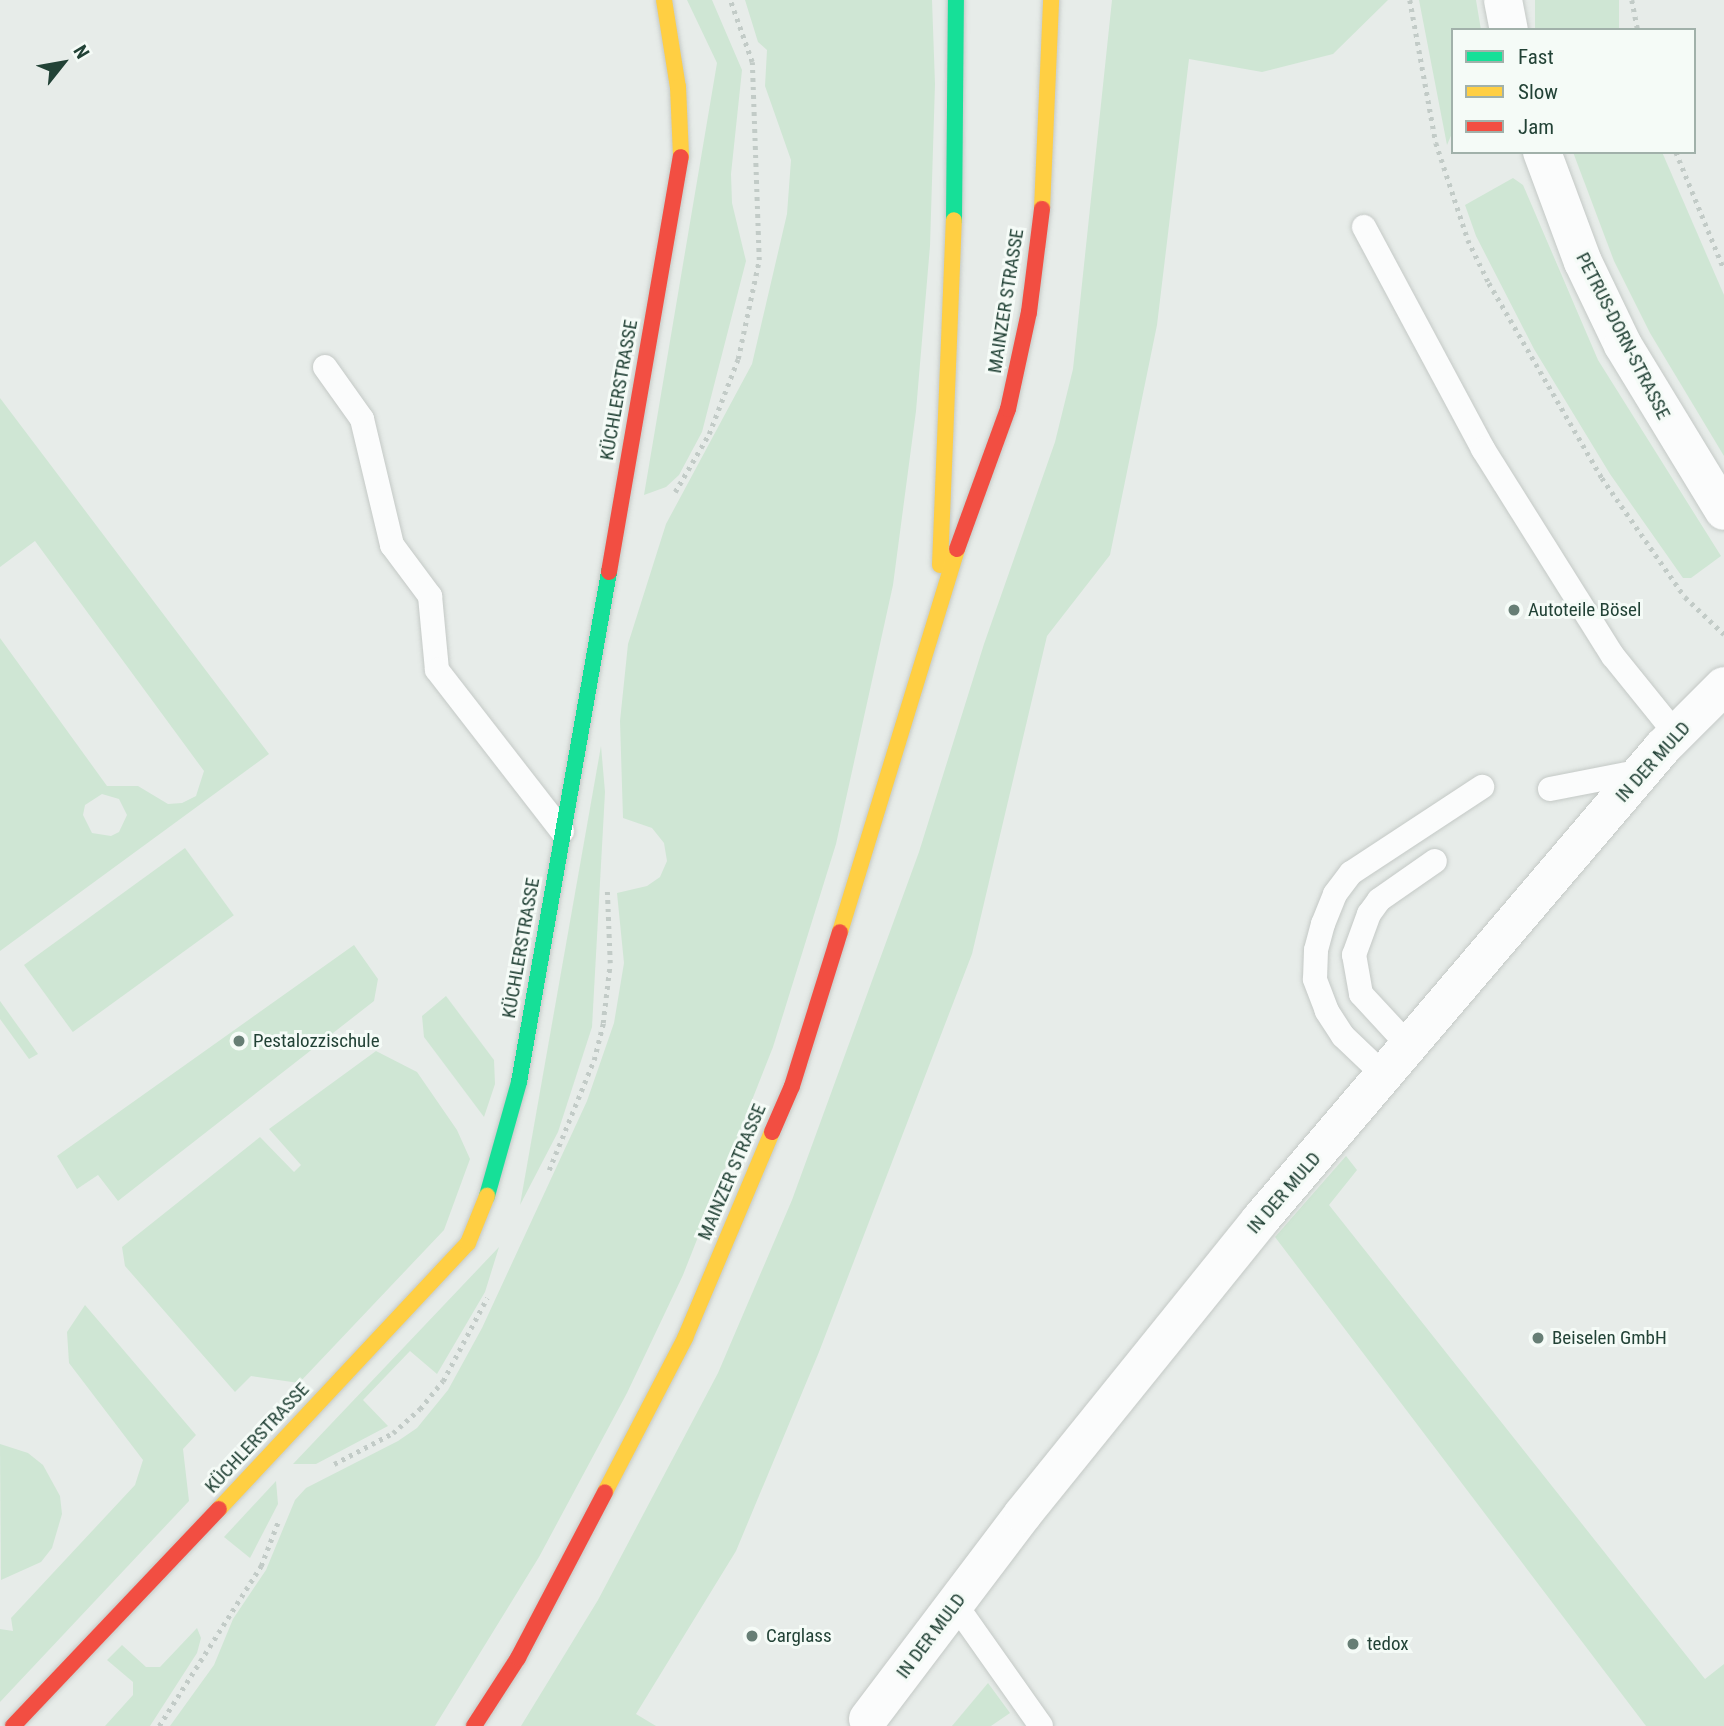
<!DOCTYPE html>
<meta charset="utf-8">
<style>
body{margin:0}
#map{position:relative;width:1724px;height:1726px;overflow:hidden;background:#e7ece9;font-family:"Roboto Condensed",sans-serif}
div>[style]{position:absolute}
.green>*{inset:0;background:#cfe6d4;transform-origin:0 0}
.path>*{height:4.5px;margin-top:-2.25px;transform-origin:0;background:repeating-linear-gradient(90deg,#c2cbc7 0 3.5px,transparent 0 8.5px)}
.roads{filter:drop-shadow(0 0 2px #c4c9c6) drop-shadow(0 0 2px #c4c9c6)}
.lane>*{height:24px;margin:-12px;padding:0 12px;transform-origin:12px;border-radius:12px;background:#fbfcfc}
.street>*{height:38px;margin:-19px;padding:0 19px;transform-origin:19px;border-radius:19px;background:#fbfcfc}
.fast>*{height:16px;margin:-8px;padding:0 8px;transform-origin:8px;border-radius:8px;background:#16e098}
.slow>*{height:16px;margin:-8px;padding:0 8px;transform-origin:8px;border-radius:8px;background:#ffcf43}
.jam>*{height:16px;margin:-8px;padding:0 8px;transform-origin:8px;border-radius:8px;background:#f24e42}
.dots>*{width:19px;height:19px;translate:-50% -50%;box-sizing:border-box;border:4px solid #f5fbf7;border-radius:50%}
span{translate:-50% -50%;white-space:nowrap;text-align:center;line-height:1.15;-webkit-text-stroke:6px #f5fbf7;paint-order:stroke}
.street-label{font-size:19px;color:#224236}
.poi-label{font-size:19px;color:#224236}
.left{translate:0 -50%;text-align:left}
.legend{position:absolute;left:1451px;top:28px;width:245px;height:126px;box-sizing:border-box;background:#f5fbf7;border:2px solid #a1b1aa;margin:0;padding:9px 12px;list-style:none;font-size:21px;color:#224236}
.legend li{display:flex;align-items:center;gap:14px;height:35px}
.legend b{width:35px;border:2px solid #a1b1aa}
.north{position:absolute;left:28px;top:28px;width:70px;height:70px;-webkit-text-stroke:5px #f5fbf7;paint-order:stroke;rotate:59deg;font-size:19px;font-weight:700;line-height:28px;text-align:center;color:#224236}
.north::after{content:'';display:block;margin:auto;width:24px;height:32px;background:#224236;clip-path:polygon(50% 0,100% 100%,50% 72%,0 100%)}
</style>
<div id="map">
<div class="green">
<div style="clip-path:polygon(687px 0,712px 0,742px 70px,731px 174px,732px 203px,746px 261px,702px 432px,679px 475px,666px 487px,644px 495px,717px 63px)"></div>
<div style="clip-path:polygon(745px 0,932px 0,935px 84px,930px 246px,916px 411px,893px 585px,836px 844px,773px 1047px,683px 1275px,627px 1393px,539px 1557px,435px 1726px,170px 1726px,214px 1665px,233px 1619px,266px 1570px,295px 1500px,306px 1488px,398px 1441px,417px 1428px,448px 1390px,482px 1328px,587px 1101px,614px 1023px,624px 963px,617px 893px,647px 886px,660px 877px,667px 861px,664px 843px,652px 828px,623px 818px,620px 721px,628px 644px,666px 524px,752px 364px,787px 214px,791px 160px,765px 86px,767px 50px,758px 42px)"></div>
<div style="clip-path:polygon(1112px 0,1388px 0,1333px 54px,1262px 72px,1189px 59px,1157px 325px,1110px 555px,1047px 636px,972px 954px,819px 1352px,736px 1551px,636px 1714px,656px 1726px,521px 1726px,598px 1600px,718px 1373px,792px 1200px,919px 852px,984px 644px,1055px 442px,1073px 369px)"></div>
<div style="clip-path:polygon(1419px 0,1476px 0,1481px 30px,1453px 30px,1453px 131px,1447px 145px)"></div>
<div style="left:1535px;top:0;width:84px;height:30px"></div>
<div style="clip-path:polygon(1573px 152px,1662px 152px,1724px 295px,1724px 456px,1650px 333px,1614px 261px)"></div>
<div style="clip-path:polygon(1513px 178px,1523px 185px,1598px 360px,1721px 556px,1691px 578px,1683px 578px,1610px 474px,1534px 349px,1476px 236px,1465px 205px)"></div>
<div style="clip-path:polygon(evenodd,0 398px,269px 754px,0 951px,0 638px,107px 786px,138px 786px,168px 804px,182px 803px,196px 796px,204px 771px,35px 541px,0 567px,0 398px,102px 794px,119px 799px,127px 815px,119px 832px,111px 836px,92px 833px,83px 815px,85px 805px,102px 794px)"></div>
<div style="clip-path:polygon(601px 746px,605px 792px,592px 1027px,558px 1132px,520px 1205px)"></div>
<div style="left:185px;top:848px;width:83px;height:199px;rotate:54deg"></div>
<div style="clip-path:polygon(354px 945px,378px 979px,374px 1001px,118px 1201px,98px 1175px,77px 1189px,57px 1156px)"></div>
<div style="clip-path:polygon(446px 996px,494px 1060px,495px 1084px,484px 1117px,424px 1037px,422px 1016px)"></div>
<div style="clip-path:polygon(0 1001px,38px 1054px,29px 1059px,0 1019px)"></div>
<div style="clip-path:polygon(376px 1051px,417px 1072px,457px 1130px,470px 1159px,444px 1230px,299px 1383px,251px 1376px,235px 1392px,125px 1266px,122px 1247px,260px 1137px,294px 1172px,301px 1165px,269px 1129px)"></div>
<div style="clip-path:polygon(1346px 1156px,1357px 1170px,1329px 1205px,1705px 1679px,1724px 1664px,1724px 1726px,1646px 1726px,1275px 1237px)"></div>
<div style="clip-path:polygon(499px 1247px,485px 1292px,437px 1374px,410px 1351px,363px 1400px,388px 1426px,316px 1464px,293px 1464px)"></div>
<div style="clip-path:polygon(85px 1305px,196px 1435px,183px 1449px,189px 1501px,0 1702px,0 1629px,13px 1631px,11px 1618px,135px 1485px,143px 1460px,69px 1363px,67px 1332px)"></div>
<div style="clip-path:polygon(0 1444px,28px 1453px,43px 1465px,60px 1496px,62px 1514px,52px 1548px,41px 1562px,1px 1580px)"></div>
<div style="clip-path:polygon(276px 1481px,278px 1504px,250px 1558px,224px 1537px)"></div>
<div style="clip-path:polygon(197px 1628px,201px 1638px,197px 1653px,150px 1726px,105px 1726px,133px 1695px,133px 1682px,107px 1660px,122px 1645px,146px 1667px,160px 1667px)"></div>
<div style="clip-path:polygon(988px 1683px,1010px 1713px,991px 1726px,952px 1726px)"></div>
</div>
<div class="path">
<div style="left:1410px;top:0;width:145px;rotate:79.7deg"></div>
<div style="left:1436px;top:143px;width:102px;rotate:71.7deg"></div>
<div style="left:1468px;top:240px;width:48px;rotate:64deg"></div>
<div style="left:1489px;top:283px;width:225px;rotate:59.9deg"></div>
<div style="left:1602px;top:478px;width:145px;rotate:55.1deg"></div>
<div style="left:1685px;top:597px;width:54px;rotate:43.5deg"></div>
<div style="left:1632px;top:0;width:31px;rotate:79deg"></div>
<div style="left:1676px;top:152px;width:126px;rotate:67.7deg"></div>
<div style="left:675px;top:492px;width:67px;rotate:-59.6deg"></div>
<div style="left:709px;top:434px;width:80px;rotate:-68.9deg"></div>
<div style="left:738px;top:359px;width:101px;rotate:-78deg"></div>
<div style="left:759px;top:260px;width:198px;rotate:-92deg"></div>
<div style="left:752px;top:62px;width:66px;rotate:-109.5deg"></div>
<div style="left:549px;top:1170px;width:119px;rotate:-67.8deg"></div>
<div style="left:594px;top:1060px;width:38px;rotate:-76deg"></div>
<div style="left:603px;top:1023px;width:60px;rotate:-83.3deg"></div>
<div style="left:610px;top:963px;width:74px;rotate:-92.3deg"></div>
<div style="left:334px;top:1464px;width:67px;rotate:-27.7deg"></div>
<div style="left:393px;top:1433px;width:36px;rotate:-42deg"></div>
<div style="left:420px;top:1409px;width:36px;rotate:-51deg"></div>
<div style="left:443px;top:1381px;width:94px;rotate:-62.1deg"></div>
<div style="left:159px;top:1726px;width:190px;rotate:-57.5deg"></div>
<div style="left:261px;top:1566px;width:47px;rotate:-68.9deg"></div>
</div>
<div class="roads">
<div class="lane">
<div style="left:1364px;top:227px;width:252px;rotate:61.8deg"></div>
<div style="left:1483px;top:449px;width:244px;rotate:57.9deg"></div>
<div style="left:1613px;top:656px;width:100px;rotate:51.1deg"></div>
<div style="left:325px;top:367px;width:64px;rotate:54.6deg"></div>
<div style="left:362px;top:419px;width:130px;rotate:76.6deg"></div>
<div style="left:392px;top:545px;width:64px;rotate:53.3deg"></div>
<div style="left:430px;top:596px;width:74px;rotate:84.6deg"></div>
<div style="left:437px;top:670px;width:204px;rotate:52.2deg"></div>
<div style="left:1550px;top:789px;width:95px;rotate:-11deg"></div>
<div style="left:1410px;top:1047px;width:72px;rotate:-132.8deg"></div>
<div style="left:1361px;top:994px;width:40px;rotate:-100deg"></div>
<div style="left:1354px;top:955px;width:44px;rotate:-69.9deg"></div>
<div style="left:1369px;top:914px;width:17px;rotate:-54deg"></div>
<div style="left:1379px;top:900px;width:68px;rotate:-34.9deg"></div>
<div style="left:1385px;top:1076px;width:58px;rotate:-136.4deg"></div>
<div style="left:1343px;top:1036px;width:30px;rotate:-123deg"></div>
<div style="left:1327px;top:1011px;width:34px;rotate:-111deg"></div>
<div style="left:1315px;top:979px;width:29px;rotate:-88deg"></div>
<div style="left:1316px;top:950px;width:27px;rotate:-75deg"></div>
<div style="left:1323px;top:924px;width:32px;rotate:-68deg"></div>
<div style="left:1335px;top:894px;width:26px;rotate:-53deg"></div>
<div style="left:1351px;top:873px;width:157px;rotate:-33.3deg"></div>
<div style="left:955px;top:1604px;width:149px;rotate:54.8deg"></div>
</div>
<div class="street">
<div style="left:1503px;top:0;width:31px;rotate:79deg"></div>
<div style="left:1542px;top:152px;width:117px;rotate:69.6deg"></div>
<div style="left:1583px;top:262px;width:92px;rotate:64.3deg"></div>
<div style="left:1623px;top:345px;width:194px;rotate:58.7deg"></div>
<div style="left:868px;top:1719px;width:257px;rotate:-52.9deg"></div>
<div style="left:1023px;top:1514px;width:378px;rotate:-51.1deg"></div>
<div style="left:1260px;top:1220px;width:621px;rotate:-49.57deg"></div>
<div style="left:1663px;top:747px;width:86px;rotate:-45deg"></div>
</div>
<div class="fast">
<div style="left:954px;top:220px;width:220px;rotate:-89.5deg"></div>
<div style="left:487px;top:1196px;width:118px;rotate:-74.3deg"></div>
<div style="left:519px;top:1082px;width:518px;rotate:-79.99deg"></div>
</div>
<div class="slow">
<div style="left:664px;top:0;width:88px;rotate:80.9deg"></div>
<div style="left:678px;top:87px;width:70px;rotate:87.5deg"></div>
<div style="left:1042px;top:209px;width:209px;rotate:-87.5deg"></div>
<div style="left:940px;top:565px;width:345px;rotate:-87.7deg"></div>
<div style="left:840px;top:932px;width:400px;rotate:-73deg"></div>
<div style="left:605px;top:1492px;width:174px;rotate:-62.5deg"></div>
<div style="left:685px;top:1338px;width:224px;rotate:-67.1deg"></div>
<div style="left:219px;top:1509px;width:364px;rotate:-46.9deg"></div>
<div style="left:468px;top:1243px;width:51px;rotate:-68deg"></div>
</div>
<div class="jam">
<div style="left:957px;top:549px;width:149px;rotate:-70deg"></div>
<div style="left:1008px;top:409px;width:99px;rotate:-77.8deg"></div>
<div style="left:1029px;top:312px;width:104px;rotate:-82.8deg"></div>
<div style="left:609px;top:572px;width:421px;rotate:-80.2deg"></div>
<div style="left:772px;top:1132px;width:50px;rotate:-66.5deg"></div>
<div style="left:792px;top:1086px;width:161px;rotate:-72.7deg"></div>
<div style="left:13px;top:1726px;width:299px;rotate:-46.5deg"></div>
<div style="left:474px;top:1726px;width:81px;rotate:-57.1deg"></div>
<div style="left:518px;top:1658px;width:187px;rotate:-62.3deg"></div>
</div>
</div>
<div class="dots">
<div style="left:1514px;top:610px;background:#677e75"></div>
<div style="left:239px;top:1041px;background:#677e75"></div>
<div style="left:1538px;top:1338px;background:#677e75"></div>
<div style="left:752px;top:1636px;background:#677e75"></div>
<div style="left:1353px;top:1644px;background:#677e75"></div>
</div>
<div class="street-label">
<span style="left:1006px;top:301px;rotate:-81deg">MAINZER STRASSE</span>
<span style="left:1623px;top:336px;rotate:63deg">PETRUS-DORN-STRASSE</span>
<span style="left:619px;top:390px;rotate:-80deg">KÜCHLERSTRASSE</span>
<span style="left:1653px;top:762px;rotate:-48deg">IN DER MULD</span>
<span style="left:521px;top:948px;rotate:-80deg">KÜCHLERSTRASSE</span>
<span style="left:732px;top:1172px;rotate:-67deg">MAINZER STRASSE</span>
<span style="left:1284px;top:1193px;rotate:-49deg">IN DER MULD</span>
<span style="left:257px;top:1438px;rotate:-47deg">KÜCHLERSTRASSE</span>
<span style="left:931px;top:1636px;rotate:-53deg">IN DER MULD</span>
</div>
<div class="poi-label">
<span class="left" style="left:1528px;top:610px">Autoteile Bösel</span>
<span class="left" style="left:253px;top:1041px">Pestalozzischule</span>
<span class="left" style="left:1552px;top:1338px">Beiselen GmbH</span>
<span class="left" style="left:766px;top:1636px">Carglass</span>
<span class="left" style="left:1367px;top:1644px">tedox</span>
</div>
<ul class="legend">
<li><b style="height:9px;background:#16e098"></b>Fast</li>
<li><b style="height:9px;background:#ffcf43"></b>Slow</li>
<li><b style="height:9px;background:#f24e42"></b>Jam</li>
</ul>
<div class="north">N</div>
</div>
